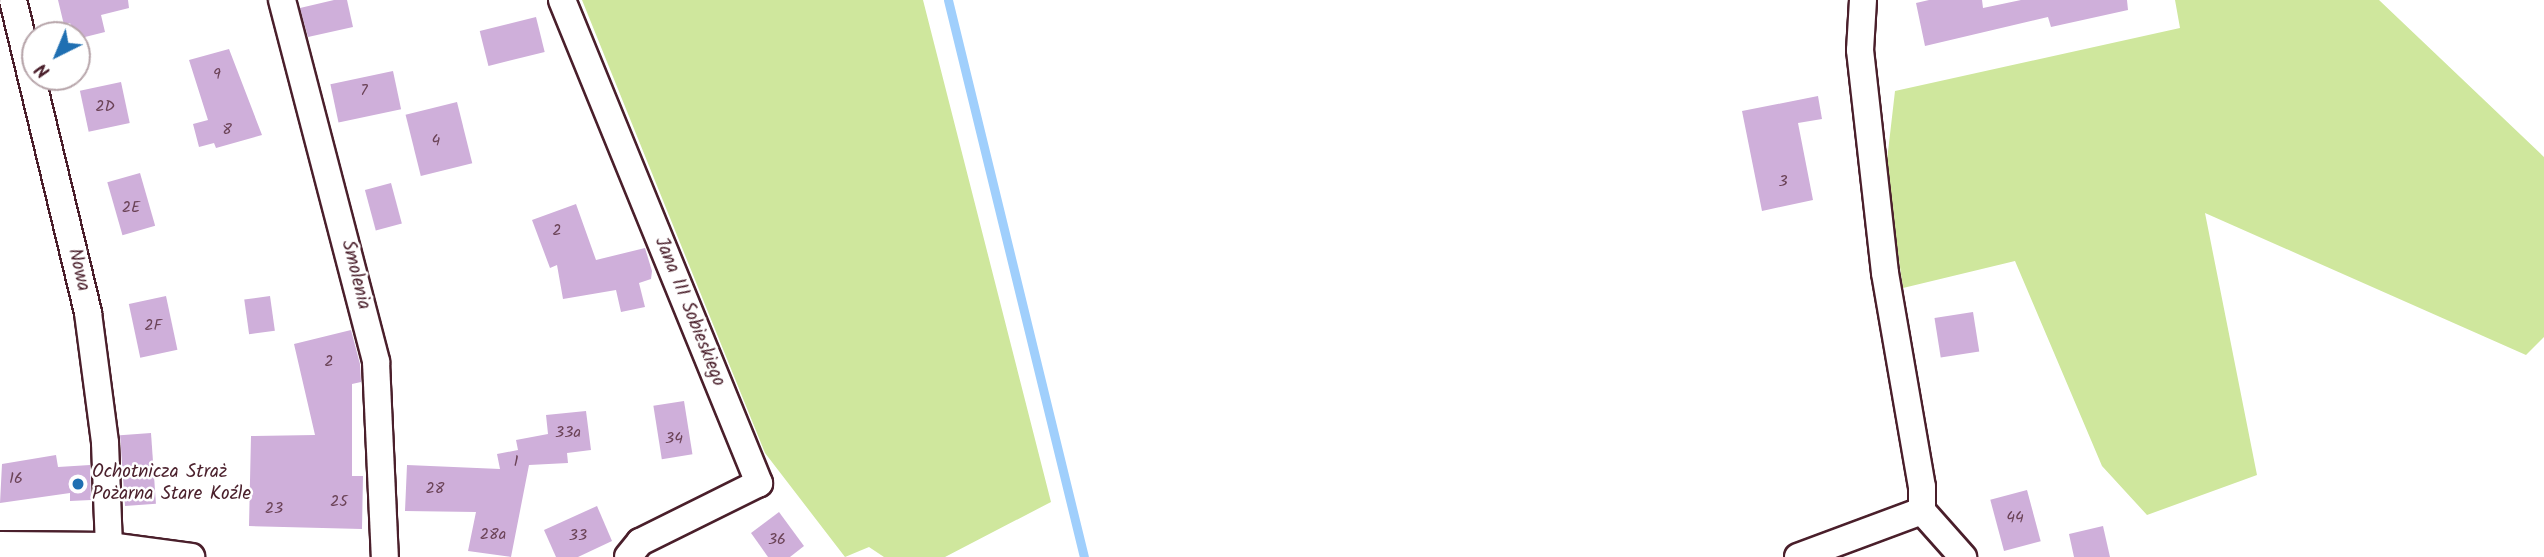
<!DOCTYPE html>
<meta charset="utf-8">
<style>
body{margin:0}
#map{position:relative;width:2544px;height:557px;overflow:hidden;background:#fff;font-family:Kalam,sans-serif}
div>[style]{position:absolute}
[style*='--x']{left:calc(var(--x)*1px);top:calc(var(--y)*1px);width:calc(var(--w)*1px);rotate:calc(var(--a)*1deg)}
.green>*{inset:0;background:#cfe79d}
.stream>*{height:9px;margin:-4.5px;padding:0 4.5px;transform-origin:4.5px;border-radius:4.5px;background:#a0cffc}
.building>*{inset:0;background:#cfafda;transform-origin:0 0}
.roads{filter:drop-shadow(2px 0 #4a1f2b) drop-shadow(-2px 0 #4a1f2b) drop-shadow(0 2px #4a1f2b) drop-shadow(0 -2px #4a1f2b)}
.minor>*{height:26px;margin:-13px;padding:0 13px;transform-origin:13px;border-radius:13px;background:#fff}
.dots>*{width:19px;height:19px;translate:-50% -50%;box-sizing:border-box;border:4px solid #fff;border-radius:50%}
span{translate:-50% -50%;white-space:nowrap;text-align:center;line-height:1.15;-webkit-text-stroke:5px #fff;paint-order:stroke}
.number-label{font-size:16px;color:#6b4357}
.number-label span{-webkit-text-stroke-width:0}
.street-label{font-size:19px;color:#4a1f2b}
.poi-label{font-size:19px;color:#4a1f2b}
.left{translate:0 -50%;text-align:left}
.north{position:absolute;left:21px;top:21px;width:70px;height:70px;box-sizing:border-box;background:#fff;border:2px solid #b7a5aa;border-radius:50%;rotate:223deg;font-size:19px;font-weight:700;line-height:28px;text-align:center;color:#4a1f2b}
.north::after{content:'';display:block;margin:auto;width:24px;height:32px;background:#1f6fb2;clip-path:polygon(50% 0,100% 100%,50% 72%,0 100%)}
</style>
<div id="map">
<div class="green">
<div style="clip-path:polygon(582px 0,923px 0,1051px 502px,945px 557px,884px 557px,869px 547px,845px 557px,765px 453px)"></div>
<div style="clip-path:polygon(2175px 0,2379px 0,2544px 157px,2544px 337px,2526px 355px,2205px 213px,2257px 475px,2147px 515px,2102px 466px,2015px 261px,1903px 288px,1886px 169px,1895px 91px,2180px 28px)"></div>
</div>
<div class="stream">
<div style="--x:948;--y:0;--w:573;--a:76.28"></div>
</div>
<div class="building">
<div style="clip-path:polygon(58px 0,128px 0,129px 8px,101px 15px,105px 32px,77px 39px,70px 23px,64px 25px)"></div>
<div style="clip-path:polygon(334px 0,347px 0,353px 27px,308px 37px,300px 8px)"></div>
<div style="clip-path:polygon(1929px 0,1982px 0,1983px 8px,2021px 0,2127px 0,2128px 10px,2051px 27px,2048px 17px,1925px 46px,1916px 3px)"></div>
<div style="left:536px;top:17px;width:36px;height:58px;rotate:76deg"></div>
<div style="clip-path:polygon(229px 49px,262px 135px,216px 148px,214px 143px,199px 147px,193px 124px,208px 120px,189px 60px)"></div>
<div style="left:393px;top:71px;width:39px;height:64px;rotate:78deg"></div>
<div style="left:121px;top:82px;width:42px;height:42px;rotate:78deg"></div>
<div style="clip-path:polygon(1818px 96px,1822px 119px,1798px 123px,1813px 200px,1762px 211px,1742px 111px)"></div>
<div style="left:457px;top:102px;width:63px;height:53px;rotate:76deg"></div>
<div style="left:140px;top:173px;width:55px;height:34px;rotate:74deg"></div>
<div style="left:391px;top:183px;width:42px;height:27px;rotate:75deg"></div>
<div style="clip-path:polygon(576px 204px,596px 260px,645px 248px,652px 271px,651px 279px,639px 283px,645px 307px,621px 312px,616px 290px,563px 299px,557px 265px,550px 268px,532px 220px)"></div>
<div style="left:166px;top:296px;width:55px;height:38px;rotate:78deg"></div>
<div style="left:270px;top:296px;width:35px;height:26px;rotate:82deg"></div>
<div style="left:1973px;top:312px;width:40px;height:39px;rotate:81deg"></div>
<div style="clip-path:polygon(351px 330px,360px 364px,361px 382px,352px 384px,352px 476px,363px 476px,362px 529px,249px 526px,251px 436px,315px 435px,294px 344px)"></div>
<div style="left:684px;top:401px;width:54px;height:31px;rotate:81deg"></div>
<div style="clip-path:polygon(586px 411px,591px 450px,567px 453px,568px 463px,529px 465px,511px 557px,468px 551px,476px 512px,405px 511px,407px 465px,500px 469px,497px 454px,518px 450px,516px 440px,548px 434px,546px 415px)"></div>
<div style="left:151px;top:433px;width:71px;height:31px;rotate:86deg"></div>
<div style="clip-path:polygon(56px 455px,58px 467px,90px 465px,91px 500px,70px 501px,70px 493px,0 503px,2px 464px)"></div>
<div style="left:2027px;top:490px;width:53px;height:38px;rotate:75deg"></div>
<div style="clip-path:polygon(597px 506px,612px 541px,578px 557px,556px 557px,544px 530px)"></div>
<div style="clip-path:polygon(779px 512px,804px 546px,790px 557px,768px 557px,751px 533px)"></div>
<div style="clip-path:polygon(2103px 526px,2110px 557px,2074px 557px,2069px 534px)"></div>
</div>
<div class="roads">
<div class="minor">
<div style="--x:13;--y:0;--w:322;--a:76.5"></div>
<div style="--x:88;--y:313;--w:131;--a:82.5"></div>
<div style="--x:105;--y:443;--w:103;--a:87.8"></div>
<div style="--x:282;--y:0;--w:374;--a:75.4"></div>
<div style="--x:376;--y:362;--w:195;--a:87.4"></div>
<div style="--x:562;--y:0;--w:522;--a:67.81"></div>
<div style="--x:759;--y:483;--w:133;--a:153.6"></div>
<div style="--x:640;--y:542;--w:19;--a:129"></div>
<div style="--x:1863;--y:0;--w:50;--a:93.4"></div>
<div style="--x:1860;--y:50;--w:224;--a:83.6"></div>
<div style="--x:1885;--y:273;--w:217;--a:80.2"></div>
<div style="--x:1922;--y:487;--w:24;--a:90"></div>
<div style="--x:1922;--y:511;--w:62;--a:48.3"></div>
<div style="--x:0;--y:545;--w:109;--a:0.5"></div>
<div style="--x:109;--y:546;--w:83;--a:7.6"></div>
<div style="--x:1798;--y:557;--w:132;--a:-20.4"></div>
</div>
</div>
<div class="dots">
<div style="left:78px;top:484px;background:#1f6fb2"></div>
</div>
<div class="number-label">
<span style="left:217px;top:75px">9</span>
<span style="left:364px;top:91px">7</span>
<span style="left:105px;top:107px">2D</span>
<span style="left:227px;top:130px">8</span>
<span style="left:436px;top:141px">4</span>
<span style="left:1783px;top:182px">3</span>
<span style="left:131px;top:208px">2E</span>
<span style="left:557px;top:231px">2</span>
<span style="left:153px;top:326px">2F</span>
<span style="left:329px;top:362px">2</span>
<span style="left:568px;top:433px">33a</span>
<span style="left:674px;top:439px">34</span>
<span style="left:516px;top:462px">1</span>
<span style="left:16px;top:479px">16</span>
<span style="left:435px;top:489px">28</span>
<span style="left:339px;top:502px">25</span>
<span style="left:274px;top:509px">23</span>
<span style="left:2015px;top:518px">44</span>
<span style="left:493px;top:535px">28a</span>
<span style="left:578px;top:536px">33</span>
<span style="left:777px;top:540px">36</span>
</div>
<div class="street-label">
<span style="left:78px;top:270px;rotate:77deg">Nowa</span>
<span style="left:355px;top:275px;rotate:76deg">Smolenia</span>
<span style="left:689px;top:312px;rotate:68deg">Jana III Sobieskiego</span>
</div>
<div class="poi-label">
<span class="left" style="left:92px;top:484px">Ochotnicza Straż<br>Pożarna Stare Koźle</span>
</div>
<div class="north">N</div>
</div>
